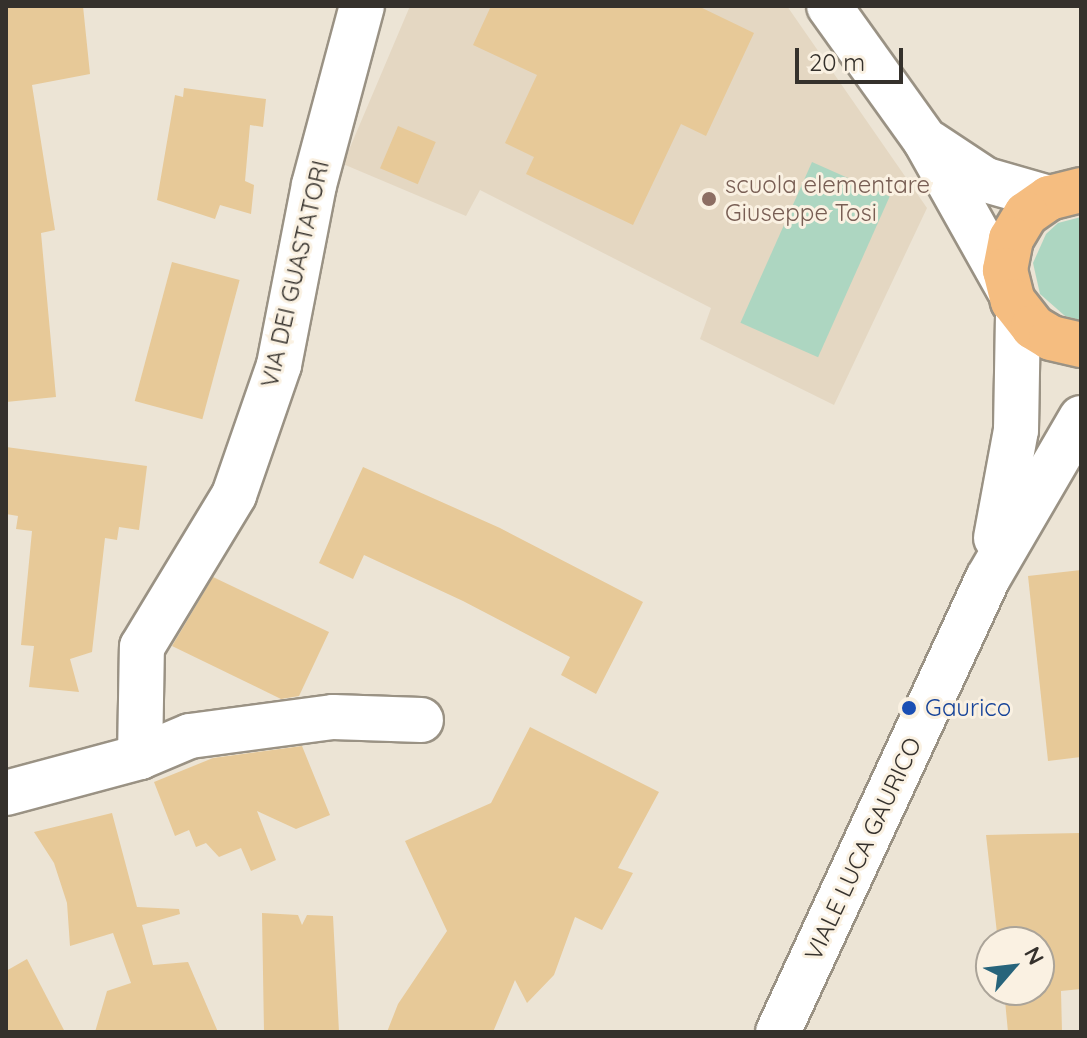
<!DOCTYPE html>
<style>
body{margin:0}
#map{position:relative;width:1087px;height:1038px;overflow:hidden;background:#ece4d5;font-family:Quicksand,sans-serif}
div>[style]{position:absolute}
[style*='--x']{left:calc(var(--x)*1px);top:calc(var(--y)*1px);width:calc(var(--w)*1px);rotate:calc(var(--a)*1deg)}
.built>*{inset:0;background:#e4d7c2}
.green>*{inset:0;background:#add6c1;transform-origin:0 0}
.building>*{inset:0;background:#e7c998;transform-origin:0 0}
.roads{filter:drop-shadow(2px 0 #9a9284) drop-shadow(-2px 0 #9a9284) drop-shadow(0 2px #9a9284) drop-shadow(0 -2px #9a9284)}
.minor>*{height:44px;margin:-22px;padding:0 22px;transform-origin:22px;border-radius:22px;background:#fff}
.major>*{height:44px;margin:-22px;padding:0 22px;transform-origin:22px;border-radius:22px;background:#f5bd80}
.dots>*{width:22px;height:22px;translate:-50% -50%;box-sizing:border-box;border:4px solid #faf1e2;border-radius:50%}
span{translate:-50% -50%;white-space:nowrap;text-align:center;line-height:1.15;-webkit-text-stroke:6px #faf1e2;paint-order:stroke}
.education-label{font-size:24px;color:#785e54}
.left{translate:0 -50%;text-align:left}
.street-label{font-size:24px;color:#35312c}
.transit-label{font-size:24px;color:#164399}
.frame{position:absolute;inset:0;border:8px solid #35312c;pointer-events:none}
.north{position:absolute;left:975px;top:926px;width:80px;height:80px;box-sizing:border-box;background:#faf1e2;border:2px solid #aba499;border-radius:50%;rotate:62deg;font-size:22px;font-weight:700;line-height:32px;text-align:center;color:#35312c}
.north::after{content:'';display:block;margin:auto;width:28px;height:36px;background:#27647b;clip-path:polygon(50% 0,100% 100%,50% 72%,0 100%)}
.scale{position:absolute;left:795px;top:48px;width:108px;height:36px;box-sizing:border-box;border:4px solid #35312c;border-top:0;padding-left:10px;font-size:24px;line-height:28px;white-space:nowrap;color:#35312c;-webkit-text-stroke:6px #faf1e2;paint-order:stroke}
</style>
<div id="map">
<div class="built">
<div style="clip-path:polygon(410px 6px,787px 6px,927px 208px,834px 405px,700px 339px,711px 308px,480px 190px,466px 216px,343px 164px)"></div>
</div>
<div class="green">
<div style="left:812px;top:162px;width:85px;height:176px;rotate:24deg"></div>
<div style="clip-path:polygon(1081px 217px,1081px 320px,1080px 320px,1065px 316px,1040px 294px,1033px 263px,1046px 234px,1058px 223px)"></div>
</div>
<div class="building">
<div style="clip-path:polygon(6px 6px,83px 6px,90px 74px,32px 85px,55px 230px,41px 233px,56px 397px,6px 402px)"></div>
<div style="clip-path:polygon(491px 6px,698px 6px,754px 33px,706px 136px,681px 124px,633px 225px,526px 174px,534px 157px,505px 143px,537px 75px,473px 45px)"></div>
<div style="clip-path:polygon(184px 88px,266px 99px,263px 127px,250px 125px,245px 181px,254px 185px,251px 214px,220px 205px,215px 219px,157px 200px,175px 95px,183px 97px)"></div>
<div style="left:398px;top:126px;width:41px;height:46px;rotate:23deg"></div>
<div style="left:172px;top:262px;width:70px;height:144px;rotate:15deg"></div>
<div style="clip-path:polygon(6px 447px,147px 466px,139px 530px,119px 527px,117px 540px,105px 538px,92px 652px,70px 659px,79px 692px,29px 687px,34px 646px,21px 645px,32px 531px,16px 529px,18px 516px,6px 514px)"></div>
<div style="clip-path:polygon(363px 467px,500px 528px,643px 602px,596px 694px,561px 675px,570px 657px,463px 601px,364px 555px,353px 579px,319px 563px)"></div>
<div style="clip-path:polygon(1081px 570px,1081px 757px,1048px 761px,1028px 576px)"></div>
<div style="clip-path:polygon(213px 577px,329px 632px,299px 696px,281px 699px,172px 646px)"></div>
<div style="clip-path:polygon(530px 727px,659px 792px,618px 868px,633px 873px,602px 930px,575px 917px,554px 975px,527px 1003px,515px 980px,493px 1032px,387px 1032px,398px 1004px,447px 931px,405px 841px,491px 803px)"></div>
<div style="clip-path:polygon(302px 746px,330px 815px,296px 829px,257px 811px,276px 860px,251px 871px,241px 848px,219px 857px,206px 843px,196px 847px,189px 830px,175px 836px,154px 782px,213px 758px)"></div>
<div style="clip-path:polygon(112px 813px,137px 907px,179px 909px,180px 914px,142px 925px,153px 965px,188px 962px,218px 1032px,95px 1032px,107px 991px,131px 983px,113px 933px,70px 946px,67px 903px,54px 863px,34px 832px)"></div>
<div style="clip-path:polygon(1081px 833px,1081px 989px,1061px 991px,1062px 1032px,1008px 1032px,1004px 990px,1039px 990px,1039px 942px,998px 942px,986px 835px)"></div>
<div style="clip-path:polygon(262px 913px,298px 915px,302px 925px,307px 915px,333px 916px,339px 1032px,264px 1032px)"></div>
<div style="clip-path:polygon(27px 959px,65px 1032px,6px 1032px,6px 971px)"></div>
</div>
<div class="roads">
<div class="minor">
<div style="--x:829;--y:6;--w:165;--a:54.4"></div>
<div style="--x:925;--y:140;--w:170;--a:60.7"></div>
<div style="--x:930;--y:143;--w:67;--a:33.5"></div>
<div style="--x:986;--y:180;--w:66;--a:15.9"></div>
<div style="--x:996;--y:538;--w:110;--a:-79.5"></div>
<div style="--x:1016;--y:430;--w:119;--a:-89"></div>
<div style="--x:140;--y:757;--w:110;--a:-89"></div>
<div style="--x:142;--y:647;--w:178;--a:-58.8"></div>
<div style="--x:234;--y:495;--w:138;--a:-70.9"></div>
<div style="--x:279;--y:365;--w:183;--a:-79"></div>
<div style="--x:314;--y:185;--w:185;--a:-75"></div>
<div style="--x:6;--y:793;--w:139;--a:-15"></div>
<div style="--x:140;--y:757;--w:54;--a:-22.8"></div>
<div style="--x:190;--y:736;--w:144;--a:-7.6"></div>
<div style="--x:333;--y:717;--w:88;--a:2"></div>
<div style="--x:778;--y:1032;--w:500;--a:-65.18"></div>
<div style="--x:988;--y:578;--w:185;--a:-59.8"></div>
</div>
<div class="major">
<div style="--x:1081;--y:190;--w:33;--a:166"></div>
<div style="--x:1049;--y:198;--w:28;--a:145"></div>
<div style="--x:1026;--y:214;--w:29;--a:121"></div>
<div style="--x:1011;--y:239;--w:32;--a:101"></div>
<div style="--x:1005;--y:270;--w:32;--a:76"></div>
<div style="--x:1013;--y:301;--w:33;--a:52"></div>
<div style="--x:1033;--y:327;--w:21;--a:31"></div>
<div style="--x:1051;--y:338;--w:31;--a:13"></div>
</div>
</div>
<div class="dots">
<div style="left:709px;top:199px;background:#8d6e63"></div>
<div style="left:909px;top:708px;background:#1a4fb4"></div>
</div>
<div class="education-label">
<span class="left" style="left:725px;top:199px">scuola elementare<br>Giuseppe Tosi</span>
</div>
<div class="street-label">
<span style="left:295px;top:274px;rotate:-77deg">VIA DEI GUASTATORI</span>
<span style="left:863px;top:849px;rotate:-65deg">VIALE LUCA GAURICO</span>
</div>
<div class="transit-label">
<span class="left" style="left:925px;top:708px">Gaurico</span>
</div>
<div class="frame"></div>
<div class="north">N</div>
<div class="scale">20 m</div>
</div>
